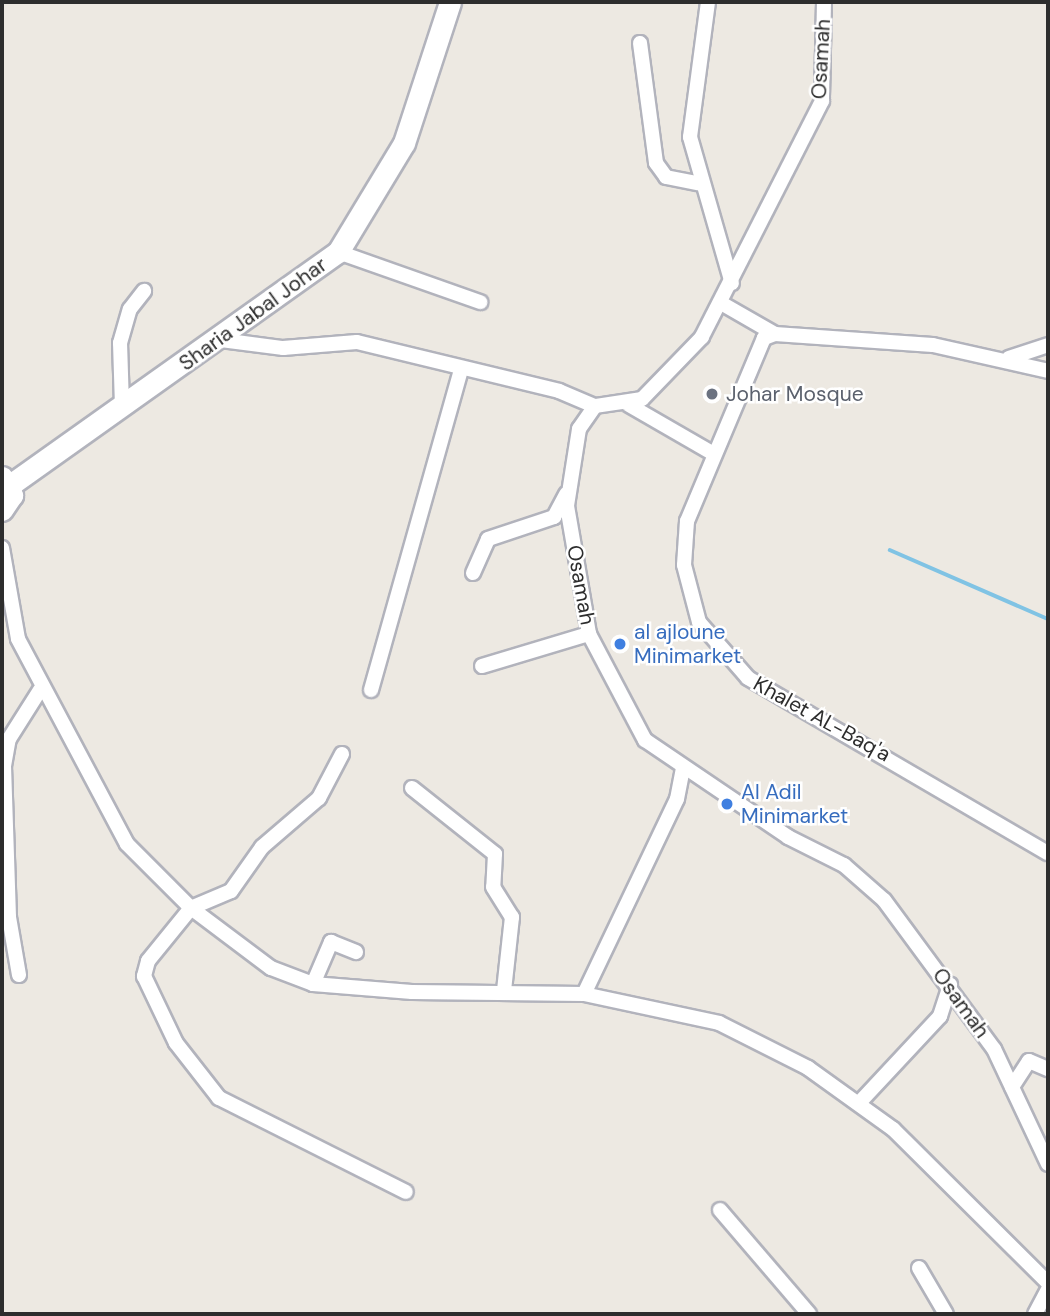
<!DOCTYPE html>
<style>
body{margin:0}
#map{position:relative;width:1050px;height:1316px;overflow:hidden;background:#ede9e2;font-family:"DM Sans",sans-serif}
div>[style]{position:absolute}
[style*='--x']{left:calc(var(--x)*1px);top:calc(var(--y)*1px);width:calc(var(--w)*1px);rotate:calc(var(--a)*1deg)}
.stream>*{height:3.5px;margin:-1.75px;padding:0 1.75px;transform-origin:1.75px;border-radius:1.75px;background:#80c3e4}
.roads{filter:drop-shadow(2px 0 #b2b3bc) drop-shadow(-2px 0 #b2b3bc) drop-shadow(0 2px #b2b3bc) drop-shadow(0 -2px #b2b3bc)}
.street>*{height:14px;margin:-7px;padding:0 7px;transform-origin:7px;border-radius:7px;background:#fff}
.secondary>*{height:21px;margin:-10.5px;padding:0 10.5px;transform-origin:10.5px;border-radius:10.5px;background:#fff}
.dots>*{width:19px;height:19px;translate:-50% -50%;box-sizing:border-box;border:4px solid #fff;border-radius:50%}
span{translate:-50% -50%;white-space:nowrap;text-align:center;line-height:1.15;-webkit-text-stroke:5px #fff;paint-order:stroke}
.street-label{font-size:21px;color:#2d2d2d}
.worship-label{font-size:21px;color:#5b616d}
.left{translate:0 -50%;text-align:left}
.shop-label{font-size:21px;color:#366cbe}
.frame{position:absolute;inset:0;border:4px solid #2d2d2d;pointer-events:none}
</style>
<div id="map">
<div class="stream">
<div style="--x:890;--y:550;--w:172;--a:23.6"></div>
</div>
<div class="roads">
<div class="street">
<div style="--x:708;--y:2;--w:136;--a:97.6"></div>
<div style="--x:690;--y:137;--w:152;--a:74"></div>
<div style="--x:824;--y:2;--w:99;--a:91.2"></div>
<div style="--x:822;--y:101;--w:265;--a:117"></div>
<div style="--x:702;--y:337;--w:86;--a:134.1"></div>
<div style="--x:642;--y:399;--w:48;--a:171.5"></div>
<div style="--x:595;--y:406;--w:28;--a:125"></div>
<div style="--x:579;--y:429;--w:78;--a:98.9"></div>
<div style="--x:567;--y:506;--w:130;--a:80.2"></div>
<div style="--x:589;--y:634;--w:120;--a:62.2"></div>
<div style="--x:645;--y:740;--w:173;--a:34.1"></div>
<div style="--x:788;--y:837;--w:63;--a:26.6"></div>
<div style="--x:844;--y:865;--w:53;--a:41.2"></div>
<div style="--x:884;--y:900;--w:185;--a:53.6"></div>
<div style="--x:994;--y:1049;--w:127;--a:64.8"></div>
<div style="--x:640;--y:43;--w:121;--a:82.4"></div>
<div style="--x:656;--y:163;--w:17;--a:54"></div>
<div style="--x:666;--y:177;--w:33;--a:11"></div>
<div style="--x:338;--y:252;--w:151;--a:19.4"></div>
<div style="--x:721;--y:303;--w:62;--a:29.9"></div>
<div style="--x:775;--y:334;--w:158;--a:4"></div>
<div style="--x:933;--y:345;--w:118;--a:12.7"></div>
<div style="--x:775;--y:334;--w:12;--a:160"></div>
<div style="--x:764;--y:338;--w:199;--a:112.8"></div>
<div style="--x:687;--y:521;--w:44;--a:93.9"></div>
<div style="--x:684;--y:565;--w:59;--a:75.3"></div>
<div style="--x:699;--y:622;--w:74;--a:48.8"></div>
<div style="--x:748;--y:678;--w:347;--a:30.3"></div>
<div style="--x:221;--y:340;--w:63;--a:7.4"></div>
<div style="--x:283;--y:348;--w:74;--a:-4.6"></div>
<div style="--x:357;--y:342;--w:208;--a:13.6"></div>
<div style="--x:559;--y:391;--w:39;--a:23"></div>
<div style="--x:1009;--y:358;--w:41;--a:-18.4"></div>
<div style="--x:629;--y:405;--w:98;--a:30"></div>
<div style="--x:122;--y:406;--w:63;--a:-91.8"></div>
<div style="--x:120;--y:343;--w:35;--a:-74"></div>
<div style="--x:130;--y:309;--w:23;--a:-52"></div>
<div style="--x:2;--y:548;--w:92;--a:80"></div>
<div style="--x:18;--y:639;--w:232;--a:62"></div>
<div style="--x:127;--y:844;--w:91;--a:45"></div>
<div style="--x:191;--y:908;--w:100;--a:36.9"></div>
<div style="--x:271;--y:968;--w:45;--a:20.9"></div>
<div style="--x:313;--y:984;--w:99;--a:4.6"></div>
<div style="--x:412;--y:992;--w:172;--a:0.7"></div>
<div style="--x:584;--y:994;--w:138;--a:12.1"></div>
<div style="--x:719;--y:1023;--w:100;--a:26.8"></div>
<div style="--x:808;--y:1068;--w:105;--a:35.7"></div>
<div style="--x:893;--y:1129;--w:218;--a:44.8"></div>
<div style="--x:473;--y:573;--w:37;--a:-66"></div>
<div style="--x:488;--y:539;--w:70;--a:-18.4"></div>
<div style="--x:554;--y:517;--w:26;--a:-62"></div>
<div style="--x:482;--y:666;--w:112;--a:-16.7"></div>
<div style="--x:371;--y:690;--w:333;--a:-74.3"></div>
<div style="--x:342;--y:754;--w:50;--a:117.6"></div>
<div style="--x:319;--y:798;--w:75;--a:139.3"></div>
<div style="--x:262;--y:847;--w:54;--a:125.2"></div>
<div style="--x:231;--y:891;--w:43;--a:157"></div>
<div style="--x:191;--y:908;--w:68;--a:129.1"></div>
<div style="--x:148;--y:961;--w:16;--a:105"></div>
<div style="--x:144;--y:976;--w:74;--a:64.5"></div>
<div style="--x:176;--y:1043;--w:70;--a:52"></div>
<div style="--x:219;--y:1098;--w:209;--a:26.7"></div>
<div style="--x:412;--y:788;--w:106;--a:38.5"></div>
<div style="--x:495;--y:854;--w:33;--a:93"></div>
<div style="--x:493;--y:887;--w:36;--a:58"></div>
<div style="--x:512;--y:917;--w:74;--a:96.2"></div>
<div style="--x:19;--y:975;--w:59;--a:-99.8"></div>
<div style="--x:9;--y:917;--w:151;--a:-91.9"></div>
<div style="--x:4;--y:766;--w:27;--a:-80"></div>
<div style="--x:9;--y:739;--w:58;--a:-57.7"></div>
<div style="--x:313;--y:984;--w:46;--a:-66.8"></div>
<div style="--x:331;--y:942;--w:27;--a:22"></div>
<div style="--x:584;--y:994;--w:216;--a:-64.5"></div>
<div style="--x:677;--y:799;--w:32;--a:-79"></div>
<div style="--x:1012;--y:1087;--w:31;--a:-57"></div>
<div style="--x:1029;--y:1061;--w:21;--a:23"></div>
<div style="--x:859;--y:1103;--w:119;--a:-47"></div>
<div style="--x:940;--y:1016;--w:33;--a:-72"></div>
<div style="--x:720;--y:1210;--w:137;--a:49.4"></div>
<div style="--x:919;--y:1268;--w:53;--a:59.6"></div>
<div style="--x:1035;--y:1314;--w:27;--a:-62"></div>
</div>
<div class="secondary">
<div style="--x:2;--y:477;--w:21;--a:61"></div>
<div style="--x:12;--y:495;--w:18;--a:124"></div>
<div style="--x:10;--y:485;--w:402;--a:-35.4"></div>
<div style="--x:338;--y:252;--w:127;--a:-58.8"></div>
<div style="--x:404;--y:143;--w:148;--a:-71.9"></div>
</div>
</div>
<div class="dots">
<div style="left:712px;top:394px;background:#6b7280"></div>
<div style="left:620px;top:644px;background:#3f7fe0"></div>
<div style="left:727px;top:804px;background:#3f7fe0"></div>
</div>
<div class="street-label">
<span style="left:821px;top:59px;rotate:-87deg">Osamah</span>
<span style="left:253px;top:314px;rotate:-36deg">Sharia Jabal Johar</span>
<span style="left:581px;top:585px;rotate:80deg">Osamah</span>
<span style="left:822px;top:719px;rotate:29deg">Khalet AL-Baq'a</span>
<span style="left:961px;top:1003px;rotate:54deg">Osamah</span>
</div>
<div class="worship-label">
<span class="left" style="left:726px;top:394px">Johar Mosque</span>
</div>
<div class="shop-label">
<span class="left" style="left:634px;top:644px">al ajloune<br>Minimarket</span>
<span class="left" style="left:741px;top:804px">Al Adil<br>Minimarket</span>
</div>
<div class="frame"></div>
</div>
